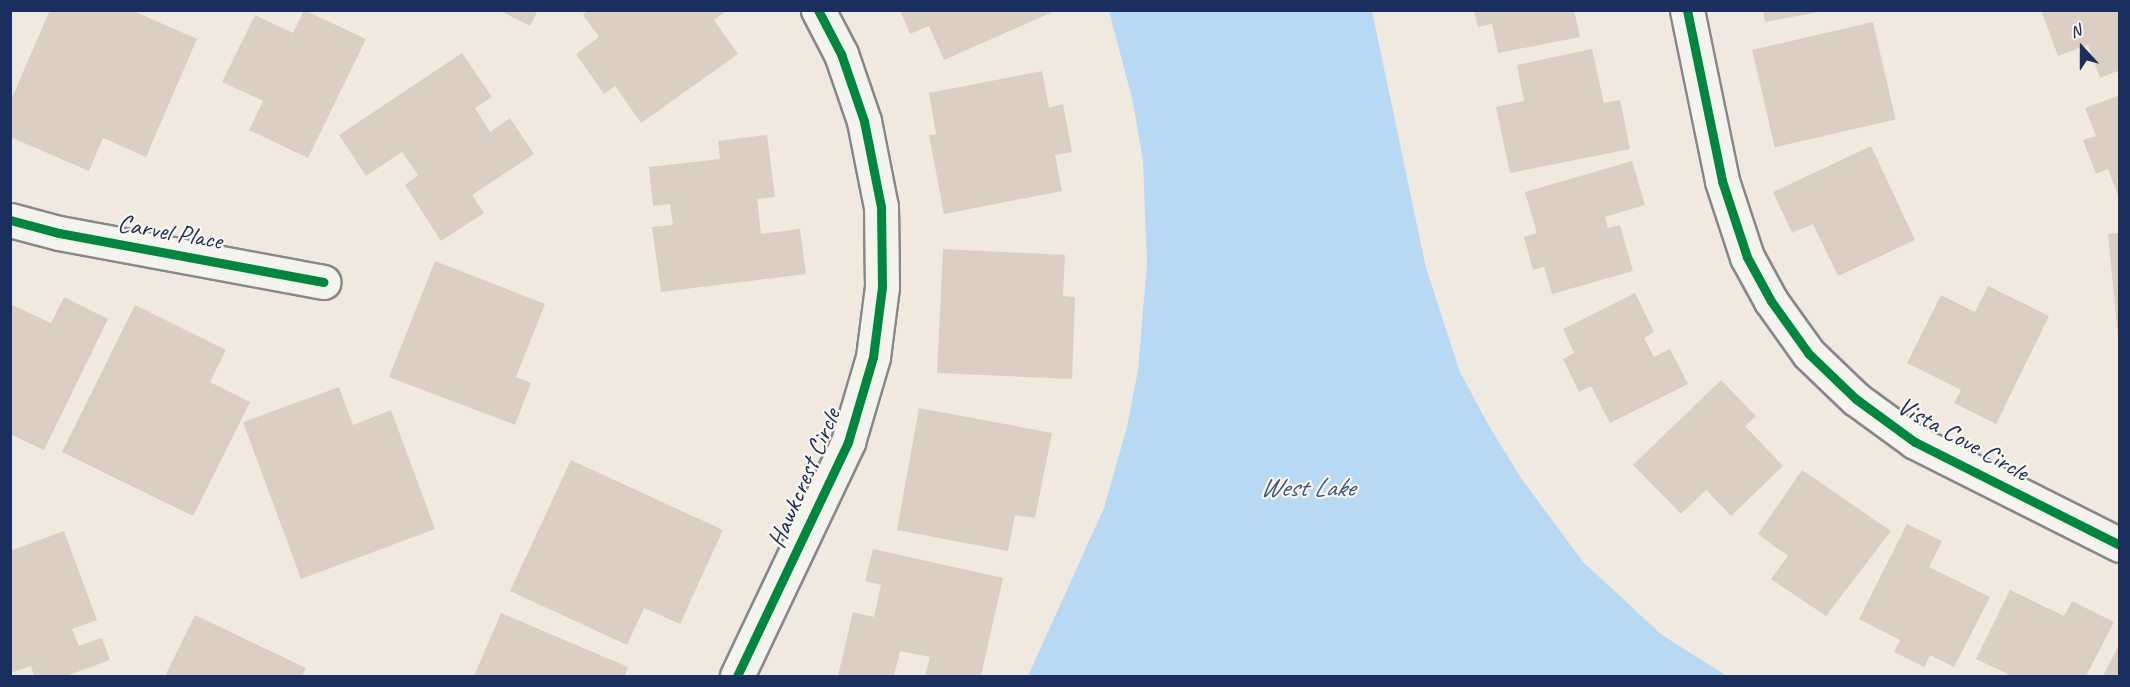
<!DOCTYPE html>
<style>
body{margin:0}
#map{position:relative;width:2130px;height:687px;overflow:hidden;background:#f0e9e0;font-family:Caveat,sans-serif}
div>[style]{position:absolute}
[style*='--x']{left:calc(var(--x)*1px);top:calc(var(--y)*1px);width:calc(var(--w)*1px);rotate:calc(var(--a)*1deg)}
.water>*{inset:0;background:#b7d9f4}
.building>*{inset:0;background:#dbcfc4;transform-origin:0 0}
.roads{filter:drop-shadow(2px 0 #87888c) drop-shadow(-2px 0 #87888c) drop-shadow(0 2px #87888c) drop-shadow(0 -2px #87888c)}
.street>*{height:33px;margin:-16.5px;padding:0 16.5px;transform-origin:16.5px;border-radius:16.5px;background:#f5f3ee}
.cycleway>*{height:9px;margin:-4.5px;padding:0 4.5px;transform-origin:4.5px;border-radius:4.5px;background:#00873e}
span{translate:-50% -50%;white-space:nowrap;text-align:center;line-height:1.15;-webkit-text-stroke:4.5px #fbf7ec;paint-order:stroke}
.street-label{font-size:26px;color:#1b2f5e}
.water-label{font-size:27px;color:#3c5886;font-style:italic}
.frame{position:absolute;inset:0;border:12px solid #1b2f5e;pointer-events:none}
.north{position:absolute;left:2052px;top:18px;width:60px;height:60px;-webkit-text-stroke:4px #fbf7ec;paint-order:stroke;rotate:339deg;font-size:16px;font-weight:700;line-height:24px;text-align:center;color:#1b2f5e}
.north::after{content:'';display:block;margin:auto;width:21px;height:27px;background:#1b2f5e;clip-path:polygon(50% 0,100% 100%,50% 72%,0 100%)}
</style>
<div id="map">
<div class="water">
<div style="clip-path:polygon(1109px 11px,1372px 11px,1426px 268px,1460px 372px,1489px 426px,1521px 478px,1583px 562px,1662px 635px,1727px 676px,1028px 676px,1104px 508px,1127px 427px,1138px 370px,1147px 262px,1143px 161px,1133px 102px)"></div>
</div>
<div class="building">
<div style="clip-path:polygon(50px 10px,131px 10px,197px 39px,146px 157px,103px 138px,89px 171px,10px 137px,10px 102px)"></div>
<div style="clip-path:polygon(304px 10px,366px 39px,308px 158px,249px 130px,263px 101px,222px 82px,255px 15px,293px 33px)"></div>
<div style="clip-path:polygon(499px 10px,538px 10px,530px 26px)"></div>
<div style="clip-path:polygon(588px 10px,728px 10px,714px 20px,738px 54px,641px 123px,615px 86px,604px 94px,576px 54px,599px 37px,583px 15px)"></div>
<div style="clip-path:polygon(900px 10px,1057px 10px,944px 60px,929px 26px,910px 34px)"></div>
<div style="clip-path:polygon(1474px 10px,1574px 10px,1580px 37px,1498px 53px,1492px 24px,1478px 27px)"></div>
<div style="clip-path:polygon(1763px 10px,1819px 10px,1819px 12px,1765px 22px)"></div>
<div style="clip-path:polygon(2041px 10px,2120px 10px,2120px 70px,2100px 78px,2088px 45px,2058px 56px)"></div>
<div style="left:1873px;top:22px;width:100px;height:124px;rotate:77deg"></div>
<div style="clip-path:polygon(1592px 49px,1604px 103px,1620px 100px,1630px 149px,1510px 173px,1496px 107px,1524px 101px,1517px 65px)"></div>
<div style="clip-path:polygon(462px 53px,492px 97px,475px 108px,490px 132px,510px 118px,534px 154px,472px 195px,484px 213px,441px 241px,405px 185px,418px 175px,402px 152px,366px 176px,339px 135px)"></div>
<div style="clip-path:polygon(1042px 71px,1049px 108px,1063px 104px,1072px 152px,1055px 155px,1062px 191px,944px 214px,929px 135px,936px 134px,929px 93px)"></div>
<div style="clip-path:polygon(2120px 95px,2120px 198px,2119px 198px,2108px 169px,2096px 174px,2083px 140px,2096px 136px,2085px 108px)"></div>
<div style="clip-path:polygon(767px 135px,775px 197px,757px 199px,761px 234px,800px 229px,806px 274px,661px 292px,652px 227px,673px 225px,670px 204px,653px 206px,649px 167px,720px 159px,718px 141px)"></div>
<div style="clip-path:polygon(1871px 146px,1915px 240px,1838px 276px,1813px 224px,1792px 233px,1773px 192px)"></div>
<div style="clip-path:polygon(1632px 161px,1645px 205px,1605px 217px,1608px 228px,1620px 225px,1633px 271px,1552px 294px,1544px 267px,1533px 270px,1524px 237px,1537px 233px,1525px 192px)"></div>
<div style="clip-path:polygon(2120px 233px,2120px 337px,2118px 337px,2108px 234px)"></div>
<div style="clip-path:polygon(943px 249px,1065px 255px,1063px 296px,1075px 297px,1072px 379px,937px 373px)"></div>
<div style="clip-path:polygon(435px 261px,545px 304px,516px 377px,531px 383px,515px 425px,389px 377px)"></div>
<div style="clip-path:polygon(1988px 286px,2049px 316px,1996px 424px,1954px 403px,1961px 390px,1907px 363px,1941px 295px,1975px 312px)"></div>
<div style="clip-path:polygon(1635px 293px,1654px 332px,1644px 338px,1654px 357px,1670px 349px,1688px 384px,1610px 423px,1591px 386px,1579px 392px,1563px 359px,1574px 353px,1563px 329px)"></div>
<div style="clip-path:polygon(64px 297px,108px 319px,44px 450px,10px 434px,10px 304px,51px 323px)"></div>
<div style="clip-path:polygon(135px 305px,226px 350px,210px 382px,250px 402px,193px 516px,62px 452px)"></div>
<div style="clip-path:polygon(1721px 380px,1756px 416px,1745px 426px,1783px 466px,1731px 516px,1706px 490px,1681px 514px,1633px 465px)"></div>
<div style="clip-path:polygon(339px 387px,353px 425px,391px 410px,435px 529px,301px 579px,243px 422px)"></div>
<div style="clip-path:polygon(919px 408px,1052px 433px,1035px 518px,1015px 515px,1008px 551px,897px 530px)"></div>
<div style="clip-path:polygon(571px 460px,723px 530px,680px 624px,644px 608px,627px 645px,510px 591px)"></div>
<div style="clip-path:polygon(1802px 470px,1891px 531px,1826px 616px,1771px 579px,1788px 556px,1758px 534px)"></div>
<div style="clip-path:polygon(1907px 524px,1942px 541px,1929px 567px,1990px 597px,1954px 667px,1930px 655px,1924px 667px,1894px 652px,1900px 640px,1859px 619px)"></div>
<div style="clip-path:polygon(64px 531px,97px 620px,72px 629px,79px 646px,102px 638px,110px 660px,66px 676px,34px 676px,31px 666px,10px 673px,10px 551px)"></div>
<div style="clip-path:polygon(873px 549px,1003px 578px,981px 676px,925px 676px,930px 657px,900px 651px,894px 676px,838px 676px,853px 612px,874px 617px,881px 585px,865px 581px)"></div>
<div style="clip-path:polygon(2010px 590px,2064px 616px,2072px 601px,2114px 622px,2086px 676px,2007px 676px,2008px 674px,1976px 659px)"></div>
<div style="clip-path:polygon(501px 613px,628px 667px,625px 676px,474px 676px)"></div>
<div style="clip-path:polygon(195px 615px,306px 668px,302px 676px,165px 676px)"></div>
<div style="clip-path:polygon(2120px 643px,2120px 676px,2103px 676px)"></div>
</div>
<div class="roads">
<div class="street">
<div style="--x:1687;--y:10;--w:175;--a:78.4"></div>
<div style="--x:1722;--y:181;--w:80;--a:71.8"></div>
<div style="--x:1747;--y:257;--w:50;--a:61.4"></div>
<div style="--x:1771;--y:301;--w:65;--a:54.4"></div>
<div style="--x:1809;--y:354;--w:65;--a:43.8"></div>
<div style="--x:1856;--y:399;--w:73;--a:36.1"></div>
<div style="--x:1915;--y:442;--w:229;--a:26.7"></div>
<div style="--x:10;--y:220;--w:51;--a:14.9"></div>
<div style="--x:59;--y:233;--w:269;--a:10.5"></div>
<div style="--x:737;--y:676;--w:259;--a:-64.6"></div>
<div style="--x:848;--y:442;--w:89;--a:-73.6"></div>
<div style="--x:873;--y:357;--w:71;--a:-82.7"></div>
<div style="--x:882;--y:287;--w:80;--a:-90.7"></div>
<div style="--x:881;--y:207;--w:88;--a:-101.2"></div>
<div style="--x:864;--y:121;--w:71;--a:-108.9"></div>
<div style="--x:841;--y:54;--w:50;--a:-117.6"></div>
</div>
</div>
<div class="cycleway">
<div style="--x:1687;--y:10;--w:175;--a:78.4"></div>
<div style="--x:1722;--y:181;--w:80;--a:71.8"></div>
<div style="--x:1747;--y:257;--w:50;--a:61.4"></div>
<div style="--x:1771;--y:301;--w:65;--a:54.4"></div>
<div style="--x:1809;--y:354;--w:65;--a:43.8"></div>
<div style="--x:1856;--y:399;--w:73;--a:36.1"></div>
<div style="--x:1915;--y:442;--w:229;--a:26.7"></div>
<div style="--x:10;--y:220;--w:51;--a:14.9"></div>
<div style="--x:59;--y:233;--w:269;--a:10.5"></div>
<div style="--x:737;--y:676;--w:259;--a:-64.6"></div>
<div style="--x:848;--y:442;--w:89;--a:-73.6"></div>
<div style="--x:873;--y:357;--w:71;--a:-82.7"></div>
<div style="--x:882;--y:287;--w:80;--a:-90.7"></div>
<div style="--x:881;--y:207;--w:88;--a:-101.2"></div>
<div style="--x:864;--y:121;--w:71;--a:-108.9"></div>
<div style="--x:841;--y:54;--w:50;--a:-117.6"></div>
</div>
<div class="street-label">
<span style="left:170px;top:232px;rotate:10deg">Carvel Place</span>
<span style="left:1963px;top:439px;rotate:29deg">Vista Cove Circle</span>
<span style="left:804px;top:478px;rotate:-67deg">Hawkcrest Circle</span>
</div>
<div class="water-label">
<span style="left:1307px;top:488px">West Lake</span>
</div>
<div class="frame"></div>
<div class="north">N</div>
</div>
